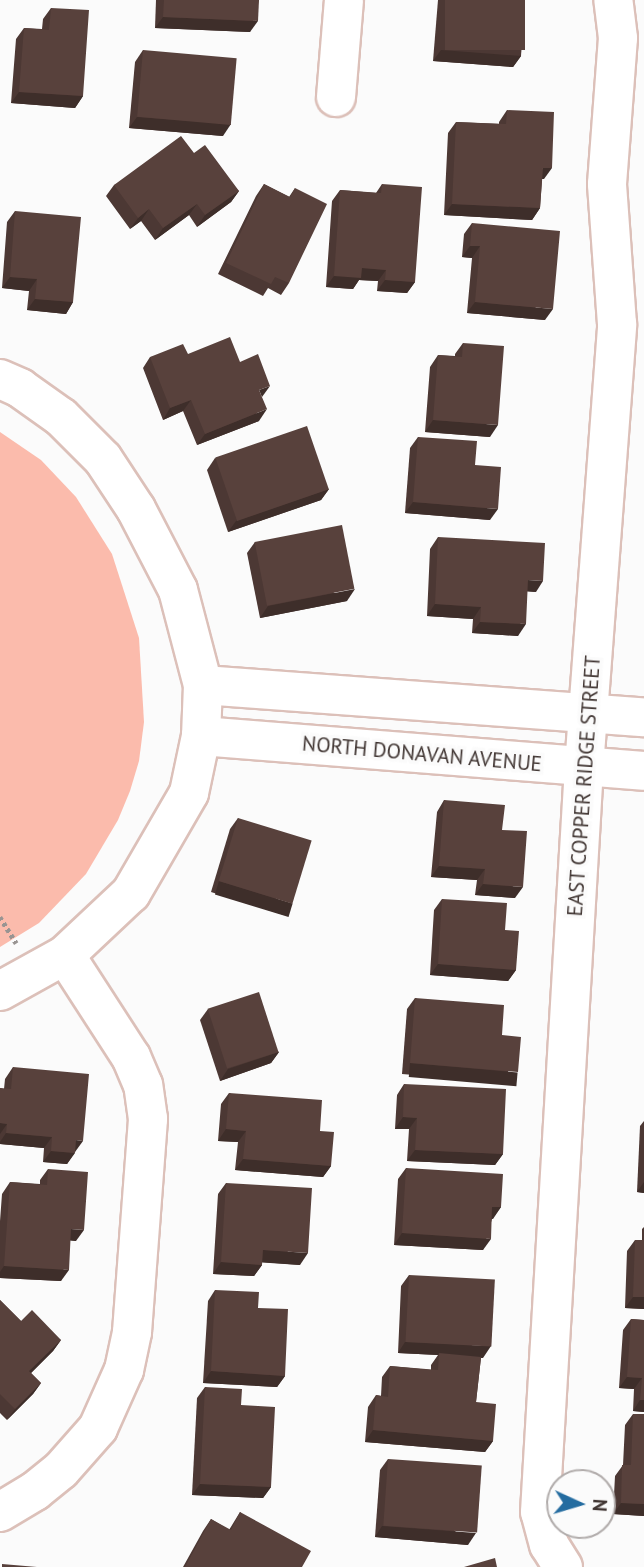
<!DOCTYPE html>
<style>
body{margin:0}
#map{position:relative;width:644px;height:1567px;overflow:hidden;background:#fbfbfb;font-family:"PT Sans",sans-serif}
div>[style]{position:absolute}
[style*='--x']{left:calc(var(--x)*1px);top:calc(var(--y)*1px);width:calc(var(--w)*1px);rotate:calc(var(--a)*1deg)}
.green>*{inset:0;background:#fbbbac}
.path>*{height:4.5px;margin-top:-2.25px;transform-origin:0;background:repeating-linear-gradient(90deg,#999492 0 3.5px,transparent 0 7px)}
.roads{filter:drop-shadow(2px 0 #dcc0b9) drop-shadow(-2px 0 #dcc0b9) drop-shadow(0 2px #dcc0b9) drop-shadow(0 -2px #dcc0b9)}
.minor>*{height:38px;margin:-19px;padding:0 19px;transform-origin:19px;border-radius:19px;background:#fff}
.wall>*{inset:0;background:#4c3834}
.shaded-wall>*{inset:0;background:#3e2e2a;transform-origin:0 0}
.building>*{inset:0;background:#58413c;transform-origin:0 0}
span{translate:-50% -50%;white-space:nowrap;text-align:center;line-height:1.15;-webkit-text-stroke:7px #fbfbfb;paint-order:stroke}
.street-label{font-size:21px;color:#413633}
.north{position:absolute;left:546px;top:1469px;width:70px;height:70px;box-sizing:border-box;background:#fbfbfb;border:2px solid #b1acab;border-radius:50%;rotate:94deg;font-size:19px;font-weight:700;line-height:28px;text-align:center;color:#413633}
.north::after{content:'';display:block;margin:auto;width:24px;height:32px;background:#246ca0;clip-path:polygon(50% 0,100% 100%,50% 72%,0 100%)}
</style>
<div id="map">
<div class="green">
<div style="clip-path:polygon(0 432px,41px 460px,76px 497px,112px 554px,139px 638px,144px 722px,139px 761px,130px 791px,118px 820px,86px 874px,39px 923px,0 947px)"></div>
</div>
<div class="path">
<div style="--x:0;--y:917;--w:31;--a:58"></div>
</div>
<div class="roads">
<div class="minor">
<div style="--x:336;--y:97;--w:97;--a:-85.3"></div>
<div style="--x:0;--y:379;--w:22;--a:24"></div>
<div style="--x:20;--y:388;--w:50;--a:35.3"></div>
<div style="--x:61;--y:417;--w:59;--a:45"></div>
<div style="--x:103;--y:459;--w:60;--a:56.6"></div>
<div style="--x:136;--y:509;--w:91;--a:62.6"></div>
<div style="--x:178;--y:590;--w:98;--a:75.3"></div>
<div style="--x:203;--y:685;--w:51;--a:92.2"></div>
<div style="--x:201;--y:736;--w:58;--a:101.9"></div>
<div style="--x:189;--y:793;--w:116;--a:120.1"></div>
<div style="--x:131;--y:893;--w:91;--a:136.8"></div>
<div style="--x:65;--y:955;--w:74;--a:151"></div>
<div style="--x:203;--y:685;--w:442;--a:4.2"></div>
<div style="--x:201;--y:736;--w:444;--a:4.5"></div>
<div style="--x:0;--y:1512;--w:41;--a:-31"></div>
<div style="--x:35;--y:1491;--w:33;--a:-39"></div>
<div style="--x:61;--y:1470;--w:56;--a:-48.6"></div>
<div style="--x:98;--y:1428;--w:64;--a:-65.9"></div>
<div style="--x:124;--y:1370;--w:39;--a:-78"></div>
<div style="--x:132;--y:1332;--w:214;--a:-85.7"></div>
<div style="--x:148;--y:1119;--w:34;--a:-98"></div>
<div style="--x:143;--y:1085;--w:30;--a:-113"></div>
<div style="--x:131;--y:1057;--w:121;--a:-122.9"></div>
<div style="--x:563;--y:1567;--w:26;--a:-122"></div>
<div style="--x:549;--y:1545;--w:34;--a:-105"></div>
<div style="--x:540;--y:1512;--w:746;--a:-86.62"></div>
<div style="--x:584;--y:767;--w:444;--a:-85.7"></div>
<div style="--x:617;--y:324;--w:140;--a:-94.1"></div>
<div style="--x:607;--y:184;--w:146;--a:-85.7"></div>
<div style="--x:618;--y:38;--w:38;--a:-97"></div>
</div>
</div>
<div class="wall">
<div style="clip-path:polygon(156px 0,259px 0,250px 32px,155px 28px)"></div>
<div style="clip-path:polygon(438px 0,525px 0,521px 56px,513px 67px,433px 61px)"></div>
<div style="clip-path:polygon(51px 8px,83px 96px,75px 108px,11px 103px,16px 39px,24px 28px,42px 29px,43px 19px)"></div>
<div style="clip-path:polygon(143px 50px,223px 136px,129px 128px,135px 62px)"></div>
<div style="clip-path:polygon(507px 110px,544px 179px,542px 179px,540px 208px,532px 220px,444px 215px,448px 133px,456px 122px,499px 124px,499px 122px)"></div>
<div style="clip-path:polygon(194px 153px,239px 191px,231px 202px,197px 227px,189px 215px,155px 240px,141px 221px,130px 229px,106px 196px,114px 185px)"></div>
<div style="clip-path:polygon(264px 184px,289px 197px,295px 188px,289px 283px,281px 295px,268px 288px,263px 296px,218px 274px,256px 196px)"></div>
<div style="clip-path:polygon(382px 184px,415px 282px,407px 293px,377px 291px,378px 281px,359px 280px,353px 289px,326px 287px,332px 201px,340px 190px,376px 193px)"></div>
<div style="clip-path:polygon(15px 211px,73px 302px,66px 314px,27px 310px,29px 291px,2px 288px,7px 222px)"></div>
<div style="clip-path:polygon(472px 223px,545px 320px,467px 313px,472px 258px,462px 257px,464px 234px)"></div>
<div style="clip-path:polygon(463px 343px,490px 437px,425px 432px,430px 367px,438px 355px,455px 356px,455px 354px)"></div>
<div style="clip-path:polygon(188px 354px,240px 362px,259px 421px,197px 445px,183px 411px,163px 420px,143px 368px,150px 357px)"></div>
<div style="clip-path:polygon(418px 437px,475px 465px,490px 520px,405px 513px,410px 448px)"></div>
<div style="clip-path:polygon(215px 458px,329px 489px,321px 500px,228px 532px,207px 470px)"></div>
<div style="clip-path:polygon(438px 537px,536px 592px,527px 591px,518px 636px,472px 633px,473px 619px,427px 616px,430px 549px)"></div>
<div style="clip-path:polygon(255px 542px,347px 601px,260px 618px,247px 553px)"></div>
<div style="clip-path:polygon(444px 800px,502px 830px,515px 898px,475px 895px,477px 880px,431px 877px,437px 812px)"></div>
<div style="clip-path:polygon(238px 818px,284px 915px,211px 892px,230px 829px)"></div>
<div style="clip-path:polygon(442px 899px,505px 930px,516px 970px,508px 981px,430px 975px,434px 910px)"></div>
<div style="clip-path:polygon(415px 998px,502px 1035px,510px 1083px,402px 1074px,407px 1009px)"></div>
<div style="clip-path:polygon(208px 1009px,279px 1052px,271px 1063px,220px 1081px,200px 1020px)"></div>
<div style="clip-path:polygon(13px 1067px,75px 1152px,67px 1164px,43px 1162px,44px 1148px,0 1144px,0 1088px,4px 1089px,5px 1079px)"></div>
<div style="clip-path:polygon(404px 1084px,503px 1154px,495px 1165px,407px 1161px,409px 1129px,395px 1129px,397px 1095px)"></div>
<div style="clip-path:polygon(229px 1093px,320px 1131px,331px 1166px,323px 1177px,235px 1170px,238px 1142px,218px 1141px,221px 1104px)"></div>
<div style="clip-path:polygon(644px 1121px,644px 1193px,637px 1192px,640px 1126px)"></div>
<div style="clip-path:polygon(406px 1168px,501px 1207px,492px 1219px,483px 1250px,394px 1245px,398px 1179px)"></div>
<div style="clip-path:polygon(48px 1169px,76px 1241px,70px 1240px,61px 1281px,0 1278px,0 1221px,2px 1194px,10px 1182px,40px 1184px,40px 1180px)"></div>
<div style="clip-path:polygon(226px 1183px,300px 1265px,262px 1262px,262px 1265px,254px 1276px,213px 1274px,218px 1194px)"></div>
<div style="clip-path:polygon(644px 1227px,644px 1309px,625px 1308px,627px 1251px,635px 1240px,642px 1240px,642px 1229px)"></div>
<div style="clip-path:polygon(409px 1275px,483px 1358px,481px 1358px,476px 1402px,493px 1441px,485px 1452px,365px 1442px,368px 1407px,376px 1395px,381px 1396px,382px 1377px,390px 1366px,431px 1370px,431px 1365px,438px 1355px,398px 1353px,401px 1286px)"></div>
<div style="clip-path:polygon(215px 1290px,258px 1308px,285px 1376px,277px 1387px,203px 1383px,208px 1301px)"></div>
<div style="clip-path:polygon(0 1300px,21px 1321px,61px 1340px,53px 1351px,31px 1373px,41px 1383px,33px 1394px,7px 1420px,0 1413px)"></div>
<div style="clip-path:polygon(631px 1319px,644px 1320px,644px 1412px,633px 1411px,634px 1389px,619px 1388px,623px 1330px)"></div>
<div style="clip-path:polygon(205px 1387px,241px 1405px,271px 1487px,263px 1498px,192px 1495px,197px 1398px)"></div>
<div style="clip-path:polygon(633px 1414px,644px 1414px,644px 1516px,613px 1514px,615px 1476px,623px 1465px,625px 1425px)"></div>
<div style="clip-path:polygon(388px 1459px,468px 1545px,375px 1537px,380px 1470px)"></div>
<div style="clip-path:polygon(240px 1512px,302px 1567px,183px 1567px,203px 1531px,211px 1519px,229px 1530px)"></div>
</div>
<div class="shaded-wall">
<div style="clip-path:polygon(163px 17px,258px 21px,250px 32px,155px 28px)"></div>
<div style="clip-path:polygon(441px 50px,521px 56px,513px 67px,433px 61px)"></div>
<div style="clip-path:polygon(19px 92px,83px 96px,75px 108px,11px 103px)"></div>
<div style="clip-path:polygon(137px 117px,231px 124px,223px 136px,129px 128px)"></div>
<div style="clip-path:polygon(543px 168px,552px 168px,544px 179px,535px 179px)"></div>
<div style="clip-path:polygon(239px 191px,231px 202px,197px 227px,205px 215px)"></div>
<div style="clip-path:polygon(197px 204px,189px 215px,155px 240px,163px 228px)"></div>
<div style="clip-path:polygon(452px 204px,540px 208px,532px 220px,444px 215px)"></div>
<div style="clip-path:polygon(149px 209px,141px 221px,130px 229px,138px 218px)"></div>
<div style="clip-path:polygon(470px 246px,480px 246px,472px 258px,462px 257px)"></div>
<div style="clip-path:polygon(362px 268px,386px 270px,378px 281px,359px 280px,353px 289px,326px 287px,334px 276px)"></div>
<div style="clip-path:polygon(10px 277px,37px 279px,29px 291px,2px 288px)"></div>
<div style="clip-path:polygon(385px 280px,415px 282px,407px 293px,377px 291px)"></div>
<div style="clip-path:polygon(35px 299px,73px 302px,66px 314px,27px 310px)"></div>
<div style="clip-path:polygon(475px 302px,553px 309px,545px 320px,467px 313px)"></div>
<div style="clip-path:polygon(270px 386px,262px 397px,259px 390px)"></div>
<div style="clip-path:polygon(191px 400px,183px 411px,163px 420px,170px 408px)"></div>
<div style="clip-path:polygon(267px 409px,259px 421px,197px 445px,205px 434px)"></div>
<div style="clip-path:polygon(433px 420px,498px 425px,490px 437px,425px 432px)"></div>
<div style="clip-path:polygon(329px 489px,321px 500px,228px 532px,236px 521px)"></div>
<div style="clip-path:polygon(413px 502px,498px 509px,490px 520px,405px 513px)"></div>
<div style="clip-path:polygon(528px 580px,543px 581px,536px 592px,520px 591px)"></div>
<div style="clip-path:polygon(355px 589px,347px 601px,260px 618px,268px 606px)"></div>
<div style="clip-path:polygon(435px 604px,481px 607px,473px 619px,427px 616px)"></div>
<div style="clip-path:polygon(480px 622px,526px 624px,518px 636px,472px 633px)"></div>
<div style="clip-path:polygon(439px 866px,485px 869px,477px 880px,431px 877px)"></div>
<div style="left:219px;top:881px;width:77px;height:14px;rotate:17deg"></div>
<div style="clip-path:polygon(483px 884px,523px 887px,515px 898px,475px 895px)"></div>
<div style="clip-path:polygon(438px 964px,516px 970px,508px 981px,430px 975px)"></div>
<div style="clip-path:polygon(279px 1052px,271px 1063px,220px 1081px,228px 1069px)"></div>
<div style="left:410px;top:1063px;width:108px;height:14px;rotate:5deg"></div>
<div style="clip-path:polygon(403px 1117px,417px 1118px,409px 1129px,395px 1129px)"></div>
<div style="clip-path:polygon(0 1123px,7px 1124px,0 1134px)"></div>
<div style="clip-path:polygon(226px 1129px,246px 1131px,238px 1142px,218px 1141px)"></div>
<div style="clip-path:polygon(6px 1133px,52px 1137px,44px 1148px,0 1144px,0 1142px)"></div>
<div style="clip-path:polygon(76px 1140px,83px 1141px,75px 1152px,68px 1151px)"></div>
<div style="clip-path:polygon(415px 1150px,503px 1154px,495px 1165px,407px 1161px)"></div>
<div style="clip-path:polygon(51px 1151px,75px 1153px,67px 1164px,43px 1162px)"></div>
<div style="clip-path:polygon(243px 1159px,331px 1166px,323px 1177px,235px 1170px)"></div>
<div style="clip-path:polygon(644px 1182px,644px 1193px,637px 1192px)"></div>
<div style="clip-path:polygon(492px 1207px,501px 1207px,493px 1219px,484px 1218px)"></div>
<div style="clip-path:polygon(71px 1229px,84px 1230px,76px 1241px,63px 1240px)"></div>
<div style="clip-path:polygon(402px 1233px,491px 1239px,483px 1250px,394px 1245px)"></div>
<div style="clip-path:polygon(263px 1250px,308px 1253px,300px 1265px,255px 1262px)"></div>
<div style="clip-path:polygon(221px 1262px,262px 1265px,254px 1276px,213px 1274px)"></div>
<div style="clip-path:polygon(4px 1266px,69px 1270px,61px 1281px,0 1278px,0 1272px)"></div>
<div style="clip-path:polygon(633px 1297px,644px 1297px,644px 1309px,625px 1308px)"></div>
<div style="clip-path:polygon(61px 1340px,53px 1351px,21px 1383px,29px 1371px)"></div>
<div style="clip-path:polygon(405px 1342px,491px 1346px,483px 1358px,439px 1355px,439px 1353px,438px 1355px,398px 1353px)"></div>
<div style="clip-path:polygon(211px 1371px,285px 1376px,277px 1387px,203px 1383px)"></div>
<div style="clip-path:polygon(627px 1377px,642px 1378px,634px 1389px,619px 1388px)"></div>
<div style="clip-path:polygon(41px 1383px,33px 1394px,7px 1420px,15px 1409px)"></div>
<div style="clip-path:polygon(640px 1400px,644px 1400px,644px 1412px,633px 1411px)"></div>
<div style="clip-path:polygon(373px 1430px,493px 1441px,485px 1452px,365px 1442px)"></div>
<div style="clip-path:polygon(200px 1484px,271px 1487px,263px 1498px,192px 1495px)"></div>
<div style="clip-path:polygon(621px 1503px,644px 1504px,644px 1516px,613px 1514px)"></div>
<div style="clip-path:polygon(382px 1526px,476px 1533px,468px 1545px,375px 1537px)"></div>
</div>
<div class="building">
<div style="clip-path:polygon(164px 0,259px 0,258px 21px,163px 17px)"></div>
<div style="left:445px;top:0;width:80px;height:50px"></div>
<div style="clip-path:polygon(51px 8px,89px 10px,83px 96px,19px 92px,24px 28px,49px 30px)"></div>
<div style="left:143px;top:50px;width:94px;height:67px;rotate:5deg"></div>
<div style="clip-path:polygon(507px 110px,554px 112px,552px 168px,543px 168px,540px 208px,452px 204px,456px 122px,506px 124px)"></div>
<div style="clip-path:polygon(181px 136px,194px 153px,205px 145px,239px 191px,205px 215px,197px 204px,163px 228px,149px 209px,138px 218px,114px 185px)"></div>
<div style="clip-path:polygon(264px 184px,290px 197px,295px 188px,327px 204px,289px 283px,275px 277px,271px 284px,226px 263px)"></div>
<div style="clip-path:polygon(382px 184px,422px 187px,415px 282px,385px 280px,386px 270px,362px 268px,361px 278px,334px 276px,340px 190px,381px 193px)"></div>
<div style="clip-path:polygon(15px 211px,81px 217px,73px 302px,35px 299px,37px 279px,10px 277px)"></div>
<div style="clip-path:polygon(472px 223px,560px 231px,553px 309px,475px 302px,480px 246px,470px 246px)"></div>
<div style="clip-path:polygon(230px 337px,240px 362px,258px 354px,270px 386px,259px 390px,267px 409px,205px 434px,191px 400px,170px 408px,150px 357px,183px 344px,188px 354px)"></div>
<div style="clip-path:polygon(463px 343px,504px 346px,498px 425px,433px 420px,438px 355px,462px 357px)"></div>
<div style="left:307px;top:426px;width:67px;height:97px;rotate:71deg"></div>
<div style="clip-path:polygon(418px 437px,477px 441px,475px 465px,501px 467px,498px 509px,413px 502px)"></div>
<div style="left:342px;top:525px;width:65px;height:89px;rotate:79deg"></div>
<div style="clip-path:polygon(438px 537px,545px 543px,543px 581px,528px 580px,526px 624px,480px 622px,481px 607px,435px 604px)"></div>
<div style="clip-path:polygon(444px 800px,505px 805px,502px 830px,527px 831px,523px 887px,483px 884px,485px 869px,439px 866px)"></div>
<div style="left:238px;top:818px;width:77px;height:66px;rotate:17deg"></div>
<div style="clip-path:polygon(442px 899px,507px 903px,505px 930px,519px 931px,516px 970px,438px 964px)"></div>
<div style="left:259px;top:992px;width:63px;height:54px;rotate:72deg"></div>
<div style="clip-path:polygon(415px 998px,504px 1005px,502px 1035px,521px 1037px,518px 1072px,410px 1063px)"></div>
<div style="clip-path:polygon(13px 1067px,89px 1074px,83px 1141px,76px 1140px,75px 1153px,51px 1151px,52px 1137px,6px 1133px,7px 1124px,0 1123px,0 1088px,11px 1089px)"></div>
<div style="clip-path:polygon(404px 1084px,506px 1089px,503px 1154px,415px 1150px,417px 1118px,403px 1117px)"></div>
<div style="clip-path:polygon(229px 1093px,322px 1100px,320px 1131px,334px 1132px,331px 1166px,243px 1159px,246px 1131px,226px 1129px)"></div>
<div style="clip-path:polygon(406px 1168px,503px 1174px,501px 1207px,492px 1207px,491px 1239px,402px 1233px)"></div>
<div style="clip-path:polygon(48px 1169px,88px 1172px,84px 1230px,71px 1229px,69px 1270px,4px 1266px,10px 1182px,47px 1185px)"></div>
<div style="clip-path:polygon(226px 1183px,312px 1188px,308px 1253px,263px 1250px,262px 1265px,221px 1262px)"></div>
<div style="clip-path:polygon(635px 1240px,644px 1240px,644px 1297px,633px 1297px)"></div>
<div style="left:409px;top:1275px;width:86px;height:67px;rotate:3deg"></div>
<div style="clip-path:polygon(215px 1290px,259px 1292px,258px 1308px,288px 1309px,285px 1376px,211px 1371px)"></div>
<div style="clip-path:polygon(0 1300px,21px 1321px,32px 1310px,61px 1340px,29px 1371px,41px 1383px,15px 1409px,0 1394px)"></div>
<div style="clip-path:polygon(631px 1319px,644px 1320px,644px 1400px,640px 1400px,642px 1378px,627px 1377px)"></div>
<div style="clip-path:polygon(439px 1353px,481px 1357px,476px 1402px,496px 1404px,493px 1441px,373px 1430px,376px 1395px,388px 1397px,390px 1366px,438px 1370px)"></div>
<div style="clip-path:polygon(205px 1387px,242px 1389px,241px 1405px,275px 1407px,271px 1487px,200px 1484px)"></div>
<div style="clip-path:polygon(633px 1414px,644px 1414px,644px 1504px,621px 1503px,622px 1465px,631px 1465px)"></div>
<div style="left:388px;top:1459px;width:94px;height:67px;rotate:4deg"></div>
<div style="clip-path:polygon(240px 1512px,311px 1551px,302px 1567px,185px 1567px,211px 1519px,231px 1530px)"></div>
<div style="clip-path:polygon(495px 1558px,497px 1567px,464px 1567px)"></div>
<div style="clip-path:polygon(2px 1564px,37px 1567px,2px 1567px)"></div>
</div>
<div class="street-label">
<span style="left:422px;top:754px;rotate:5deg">NORTH DONAVAN AVENUE</span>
<span style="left:584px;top:786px;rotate:-86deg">EAST COPPER RIDGE STREET</span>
</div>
<div class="north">N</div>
</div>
